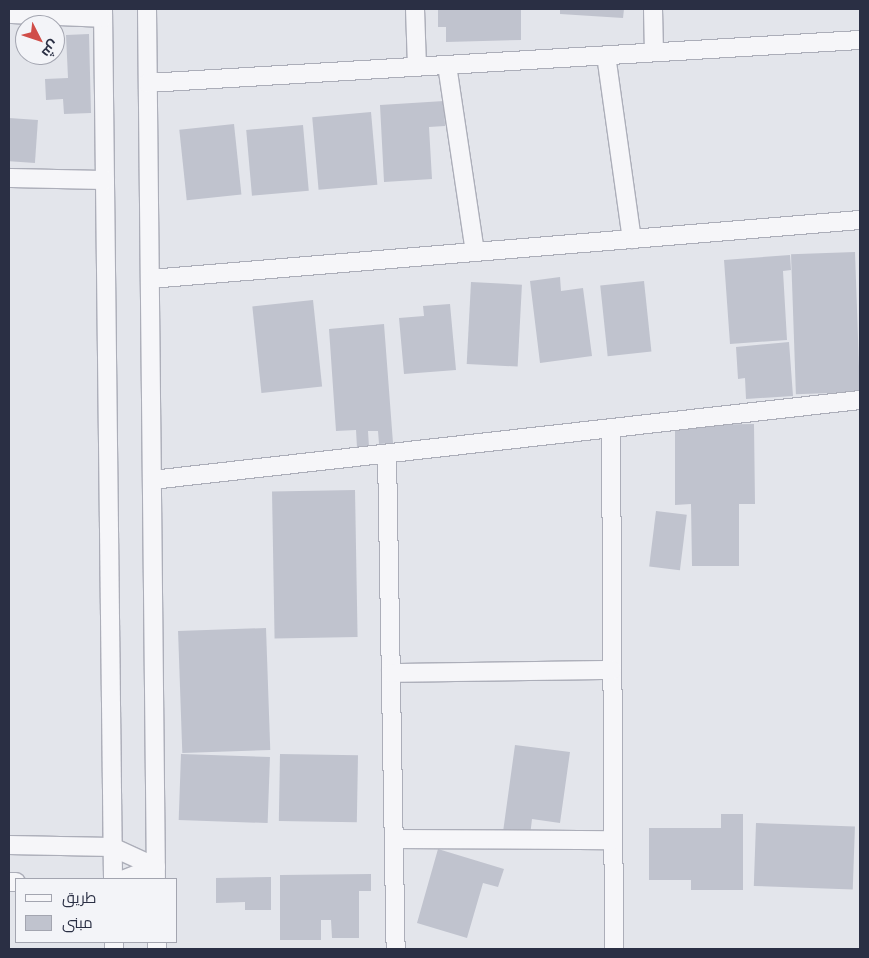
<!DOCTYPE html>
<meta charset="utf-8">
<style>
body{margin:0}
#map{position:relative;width:869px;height:958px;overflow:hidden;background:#e3e5eb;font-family:"Noto Sans",Cairo,sans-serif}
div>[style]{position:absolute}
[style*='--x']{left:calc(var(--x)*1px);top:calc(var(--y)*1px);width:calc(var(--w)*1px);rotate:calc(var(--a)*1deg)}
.building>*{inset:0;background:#c0c3ce;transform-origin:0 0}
.roads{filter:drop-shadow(1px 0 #acaeb9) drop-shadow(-1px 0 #acaeb9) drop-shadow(0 1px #acaeb9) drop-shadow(0 -1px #acaeb9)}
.minor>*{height:18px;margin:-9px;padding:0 9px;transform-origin:9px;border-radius:9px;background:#f6f6f9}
span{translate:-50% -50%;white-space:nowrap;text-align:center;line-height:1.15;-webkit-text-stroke:4px #f3f4f8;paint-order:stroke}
.frame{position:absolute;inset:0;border:10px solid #2a2f44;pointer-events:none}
.legend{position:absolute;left:15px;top:878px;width:162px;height:65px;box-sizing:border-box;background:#f3f4f8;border:1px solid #a3a5b0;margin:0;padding:6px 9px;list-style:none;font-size:15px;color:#2a2f44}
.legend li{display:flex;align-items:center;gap:10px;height:25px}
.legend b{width:25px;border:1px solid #a3a5b0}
.north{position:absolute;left:15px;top:15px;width:50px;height:50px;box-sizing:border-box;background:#f3f4f8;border:1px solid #a3a5b0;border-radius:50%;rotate:131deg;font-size:14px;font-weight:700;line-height:20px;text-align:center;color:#2a2f44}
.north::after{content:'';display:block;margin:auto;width:18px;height:22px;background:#d04d48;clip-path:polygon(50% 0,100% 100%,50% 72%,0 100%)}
</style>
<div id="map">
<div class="building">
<div style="clip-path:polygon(438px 9px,521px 9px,521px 40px,446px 42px,446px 27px,438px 27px)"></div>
<div style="clip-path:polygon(560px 9px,624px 9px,623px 18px,560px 14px)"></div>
<div style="clip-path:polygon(89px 34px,91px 113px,64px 114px,63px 99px,46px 100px,45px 79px,68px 78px,66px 35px)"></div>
<div style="clip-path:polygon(444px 101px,445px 126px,429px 127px,432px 179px,384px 182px,380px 105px)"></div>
<div style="left:371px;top:112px;width:73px;height:59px;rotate:85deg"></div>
<div style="left:9px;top:118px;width:29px;height:43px;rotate:4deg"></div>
<div style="left:234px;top:124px;width:71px;height:55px;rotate:84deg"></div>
<div style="left:303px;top:125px;width:66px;height:57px;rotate:85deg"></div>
<div style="left:855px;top:252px;width:140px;height:64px;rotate:88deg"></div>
<div style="clip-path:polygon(790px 255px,791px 270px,783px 271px,787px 340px,730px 344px,724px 260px)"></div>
<div style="clip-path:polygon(560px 277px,561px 291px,583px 288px,592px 356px,540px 363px,530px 281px)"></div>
<div style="left:644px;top:281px;width:71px;height:44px;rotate:84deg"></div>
<div style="left:471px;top:282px;width:51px;height:82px;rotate:3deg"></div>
<div style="left:313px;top:300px;width:87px;height:61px;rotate:84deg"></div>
<div style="clip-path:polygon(450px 304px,456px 370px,404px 374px,399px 318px,424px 316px,423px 306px)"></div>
<div style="clip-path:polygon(384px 324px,393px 443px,379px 444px,378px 431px,368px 431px,369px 447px,357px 448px,356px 430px,336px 431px,329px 329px)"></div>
<div style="clip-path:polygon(789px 342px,793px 396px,746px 399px,745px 378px,738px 379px,736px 347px)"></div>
<div style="clip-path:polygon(754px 424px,755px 504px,739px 504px,739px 566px,692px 566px,691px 504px,675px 505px,675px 425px)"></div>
<div style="left:355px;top:490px;width:147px;height:83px;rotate:89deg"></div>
<div style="left:656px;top:511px;width:31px;height:56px;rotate:7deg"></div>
<div style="left:266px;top:628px;width:122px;height:88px;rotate:88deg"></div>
<div style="clip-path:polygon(515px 745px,570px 752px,560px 823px,532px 819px,530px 836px,503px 832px)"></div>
<div style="left:181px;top:754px;width:89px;height:66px;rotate:2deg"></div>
<div style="left:280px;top:754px;width:78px;height:67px;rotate:1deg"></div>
<div style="clip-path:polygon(721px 814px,743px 814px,743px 890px,691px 890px,691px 880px,649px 880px,649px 828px,721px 828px)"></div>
<div style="left:756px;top:823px;width:99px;height:63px;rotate:2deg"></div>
<div style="clip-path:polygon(438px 849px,504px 869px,498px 887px,483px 883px,467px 938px,417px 923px)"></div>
<div style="clip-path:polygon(371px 874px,371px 891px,359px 891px,359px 938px,332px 938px,331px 920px,321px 920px,321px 940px,280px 940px,280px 875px)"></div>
<div style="clip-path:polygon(271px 877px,271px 910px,245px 910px,245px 902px,216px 903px,216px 878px)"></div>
</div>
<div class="roads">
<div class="minor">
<div style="--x:103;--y:9;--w:870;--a:89.34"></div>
<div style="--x:147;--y:9;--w:870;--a:89.41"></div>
<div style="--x:415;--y:9;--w:58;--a:88"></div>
<div style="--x:653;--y:9;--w:43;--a:88.7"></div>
<div style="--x:9;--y:14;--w:94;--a:2.4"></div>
<div style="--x:606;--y:55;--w:186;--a:82"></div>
<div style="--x:447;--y:65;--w:189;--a:81.5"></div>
<div style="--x:148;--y:83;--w:713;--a:-3.46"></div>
<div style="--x:9;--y:178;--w:96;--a:1.2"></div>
<div style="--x:150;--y:279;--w:712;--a:-4.75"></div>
<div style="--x:611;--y:428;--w:521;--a:89.67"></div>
<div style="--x:387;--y:454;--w:495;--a:89"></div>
<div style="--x:152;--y:480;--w:713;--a:-6.45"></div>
<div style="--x:391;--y:673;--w:221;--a:-0.8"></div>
<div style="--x:394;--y:839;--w:219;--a:0.3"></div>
<div style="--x:9;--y:845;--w:103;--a:1.1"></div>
<div style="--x:112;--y:847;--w:48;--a:24.4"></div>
<div style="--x:156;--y:867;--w:33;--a:159"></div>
<div style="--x:9;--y:882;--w:7;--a:0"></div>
<div style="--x:114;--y:942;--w:7;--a:90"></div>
<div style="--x:157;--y:942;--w:7;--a:90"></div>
</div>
</div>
<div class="frame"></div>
<ul class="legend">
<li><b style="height:6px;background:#f6f6f9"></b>طريق</li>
<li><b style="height:14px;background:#c0c3ce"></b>مبنى</li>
</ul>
<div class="north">ش</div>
</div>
